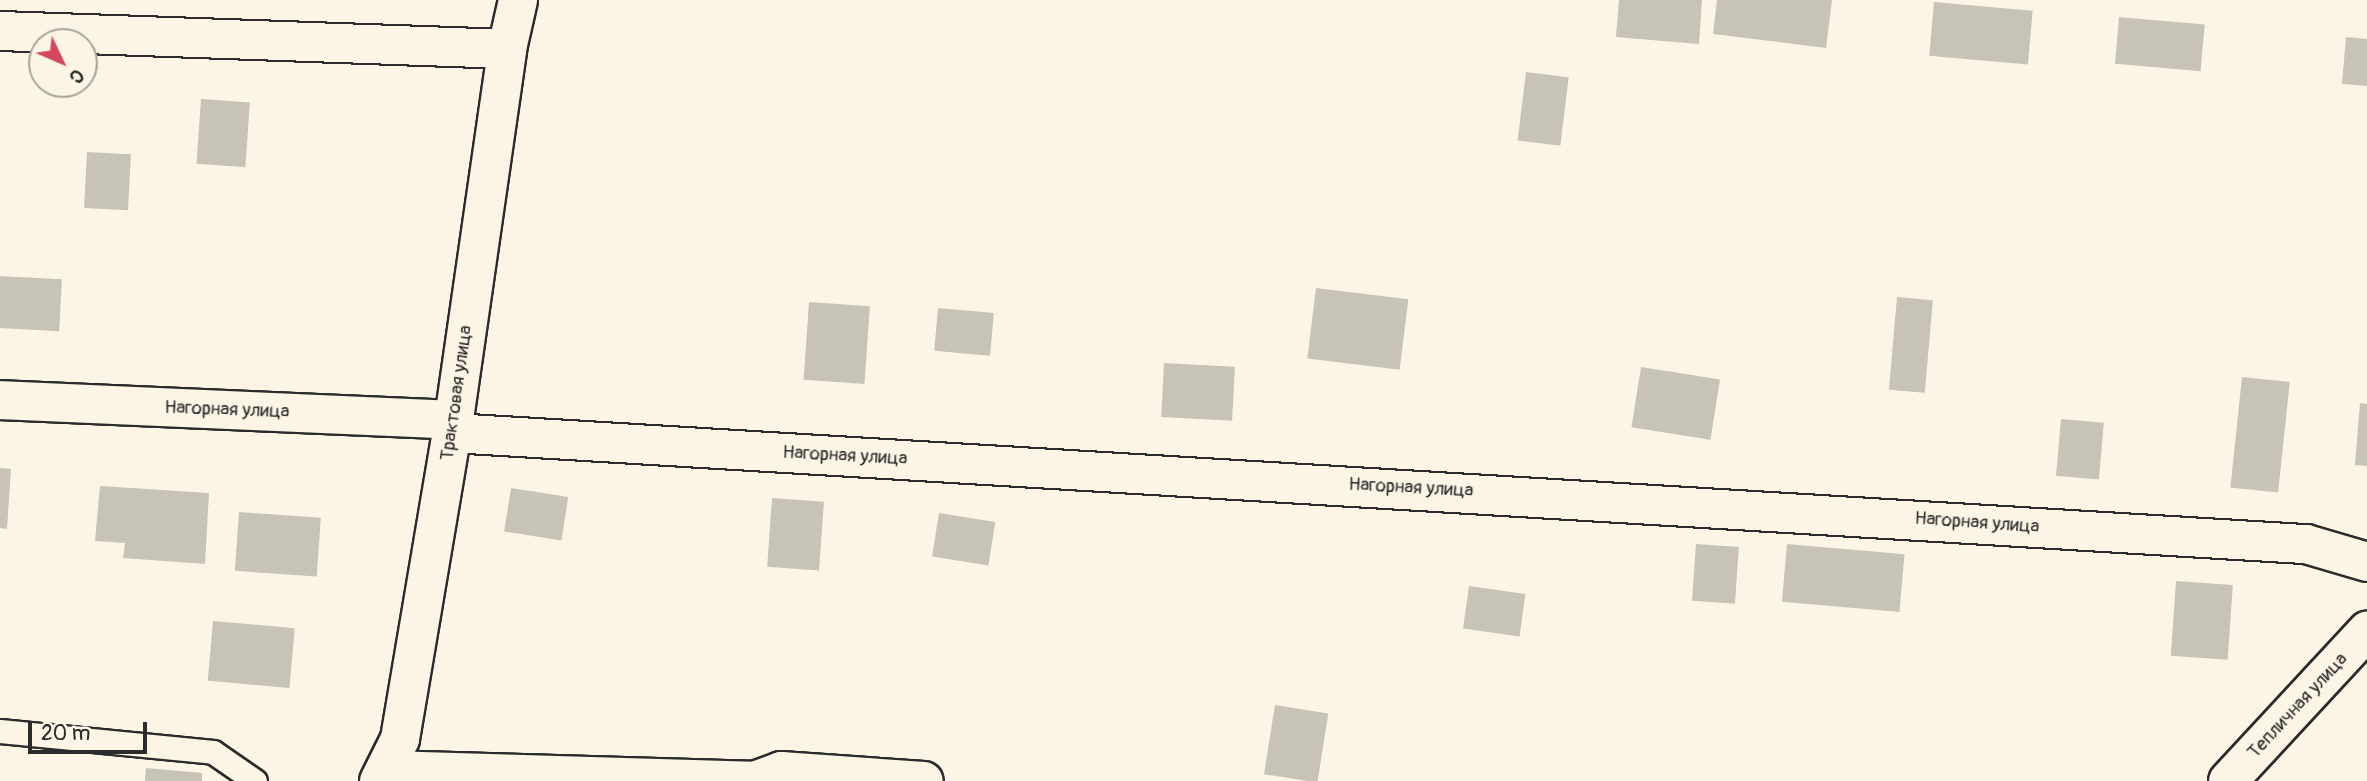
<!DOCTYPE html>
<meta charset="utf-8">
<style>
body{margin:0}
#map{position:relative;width:2367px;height:781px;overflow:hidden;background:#fcf5e5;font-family:Pangolin,sans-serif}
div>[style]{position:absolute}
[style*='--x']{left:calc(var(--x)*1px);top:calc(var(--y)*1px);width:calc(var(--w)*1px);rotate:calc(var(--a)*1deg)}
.building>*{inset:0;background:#c8c3b7;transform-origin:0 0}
.roads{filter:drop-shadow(2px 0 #2b2b2b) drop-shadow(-2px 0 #2b2b2b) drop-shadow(0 2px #2b2b2b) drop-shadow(0 -2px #2b2b2b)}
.service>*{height:23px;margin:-11.5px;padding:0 11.5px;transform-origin:11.5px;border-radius:11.5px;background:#fcf5e5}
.minor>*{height:38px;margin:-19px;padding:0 19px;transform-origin:19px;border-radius:19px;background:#fcf5e5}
span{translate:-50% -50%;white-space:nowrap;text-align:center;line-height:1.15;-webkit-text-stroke:5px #fcf5e5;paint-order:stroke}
.street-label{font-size:19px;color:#2b2b2b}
.north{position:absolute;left:28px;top:28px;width:70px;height:70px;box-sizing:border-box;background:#fcf5e5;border:2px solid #a8a49b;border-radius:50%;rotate:134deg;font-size:19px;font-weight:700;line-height:28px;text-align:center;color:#2b2b2b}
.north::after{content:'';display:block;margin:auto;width:24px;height:32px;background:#d1495b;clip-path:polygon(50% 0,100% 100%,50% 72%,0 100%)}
.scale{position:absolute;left:28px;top:722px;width:119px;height:32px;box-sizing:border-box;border:4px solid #2b2b2b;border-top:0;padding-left:9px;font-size:21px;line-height:24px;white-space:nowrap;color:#2b2b2b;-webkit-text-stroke:5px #fcf5e5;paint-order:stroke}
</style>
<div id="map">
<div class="building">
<div style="clip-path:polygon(1619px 0,1702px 0,1699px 44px,1616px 37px)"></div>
<div style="clip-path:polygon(1717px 0,1832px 0,1826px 48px,1713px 34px)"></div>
<div style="left:1934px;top:2px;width:99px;height:54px;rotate:5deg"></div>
<div style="left:2119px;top:17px;width:86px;height:47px;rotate:5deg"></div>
<div style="clip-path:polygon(2346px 37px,2367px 39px,2367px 86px,2342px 84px)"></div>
<div style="left:1526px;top:72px;width:43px;height:69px;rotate:7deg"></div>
<div style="left:201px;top:99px;width:49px;height:65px;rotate:4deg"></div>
<div style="left:87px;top:152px;width:44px;height:56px;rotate:3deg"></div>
<div style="left:0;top:276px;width:62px;height:52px;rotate:3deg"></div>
<div style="left:1316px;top:288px;width:93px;height:71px;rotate:7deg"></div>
<div style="left:1897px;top:297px;width:36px;height:93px;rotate:5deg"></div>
<div style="left:809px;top:302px;width:61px;height:78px;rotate:4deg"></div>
<div style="left:938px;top:308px;width:56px;height:43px;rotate:5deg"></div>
<div style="left:1164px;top:363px;width:71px;height:54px;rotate:3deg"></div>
<div style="left:1641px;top:367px;width:80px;height:61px;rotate:9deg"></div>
<div style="left:2242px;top:377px;width:48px;height:111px;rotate:6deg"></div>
<div style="clip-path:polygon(2360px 403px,2367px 404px,2367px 466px,2355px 465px)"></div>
<div style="left:2061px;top:419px;width:43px;height:57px;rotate:5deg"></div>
<div style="clip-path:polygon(0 468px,11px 469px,7px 529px,0 528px)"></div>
<div style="clip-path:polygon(100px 486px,209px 493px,205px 564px,123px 558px,125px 543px,95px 541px)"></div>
<div style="left:511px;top:488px;width:58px;height:44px;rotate:9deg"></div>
<div style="left:772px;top:498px;width:52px;height:69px;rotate:4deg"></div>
<div style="left:239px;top:512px;width:82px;height:59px;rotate:4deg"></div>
<div style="left:939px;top:513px;width:57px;height:44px;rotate:9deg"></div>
<div style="left:1696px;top:544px;width:43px;height:57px;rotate:4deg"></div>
<div style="left:1787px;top:544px;width:118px;height:58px;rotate:5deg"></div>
<div style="left:2176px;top:581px;width:57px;height:75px;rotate:4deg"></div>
<div style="left:1469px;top:586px;width:57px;height:43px;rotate:8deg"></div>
<div style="left:213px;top:621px;width:82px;height:60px;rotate:5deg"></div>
<div style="left:1275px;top:705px;width:54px;height:70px;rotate:9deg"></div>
<div style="clip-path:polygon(146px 768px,202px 773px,202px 781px,145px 781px)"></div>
</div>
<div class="roads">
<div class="service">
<div style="--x:0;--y:731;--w:214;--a:5.6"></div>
<div style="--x:213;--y:752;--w:51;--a:34.6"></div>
</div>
<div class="minor">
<div style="--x:0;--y:31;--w:507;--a:2.03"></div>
<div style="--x:0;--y:400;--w:454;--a:2.5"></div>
<div style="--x:452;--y:433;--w:1857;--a:3.43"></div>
<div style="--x:2306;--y:544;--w:64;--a:16.4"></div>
<div style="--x:387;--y:770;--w:365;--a:1.7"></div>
<div style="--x:379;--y:781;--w:47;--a:-63.4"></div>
<div style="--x:400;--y:739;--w:310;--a:-80.4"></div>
<div style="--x:452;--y:433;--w:388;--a:-81.8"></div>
<div style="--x:507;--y:49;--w:50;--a:-77.3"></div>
<div style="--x:754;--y:781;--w:29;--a:-20"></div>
<div style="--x:781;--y:771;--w:143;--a:4"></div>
<div style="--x:2228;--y:781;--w:205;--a:-47.2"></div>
</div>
</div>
<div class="street-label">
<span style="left:457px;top:393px;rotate:-82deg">Трактовая улица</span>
<span style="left:227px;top:410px;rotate:2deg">Нагорная улица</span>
<span style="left:845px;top:456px;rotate:3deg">Нагорная улица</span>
<span style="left:1411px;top:488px;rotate:3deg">Нагорная улица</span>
<span style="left:1977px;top:523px;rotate:4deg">Нагорная улица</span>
<span style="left:2298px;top:706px;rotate:-47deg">Тепличная улица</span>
</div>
<div class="north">С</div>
<div class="scale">20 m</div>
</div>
